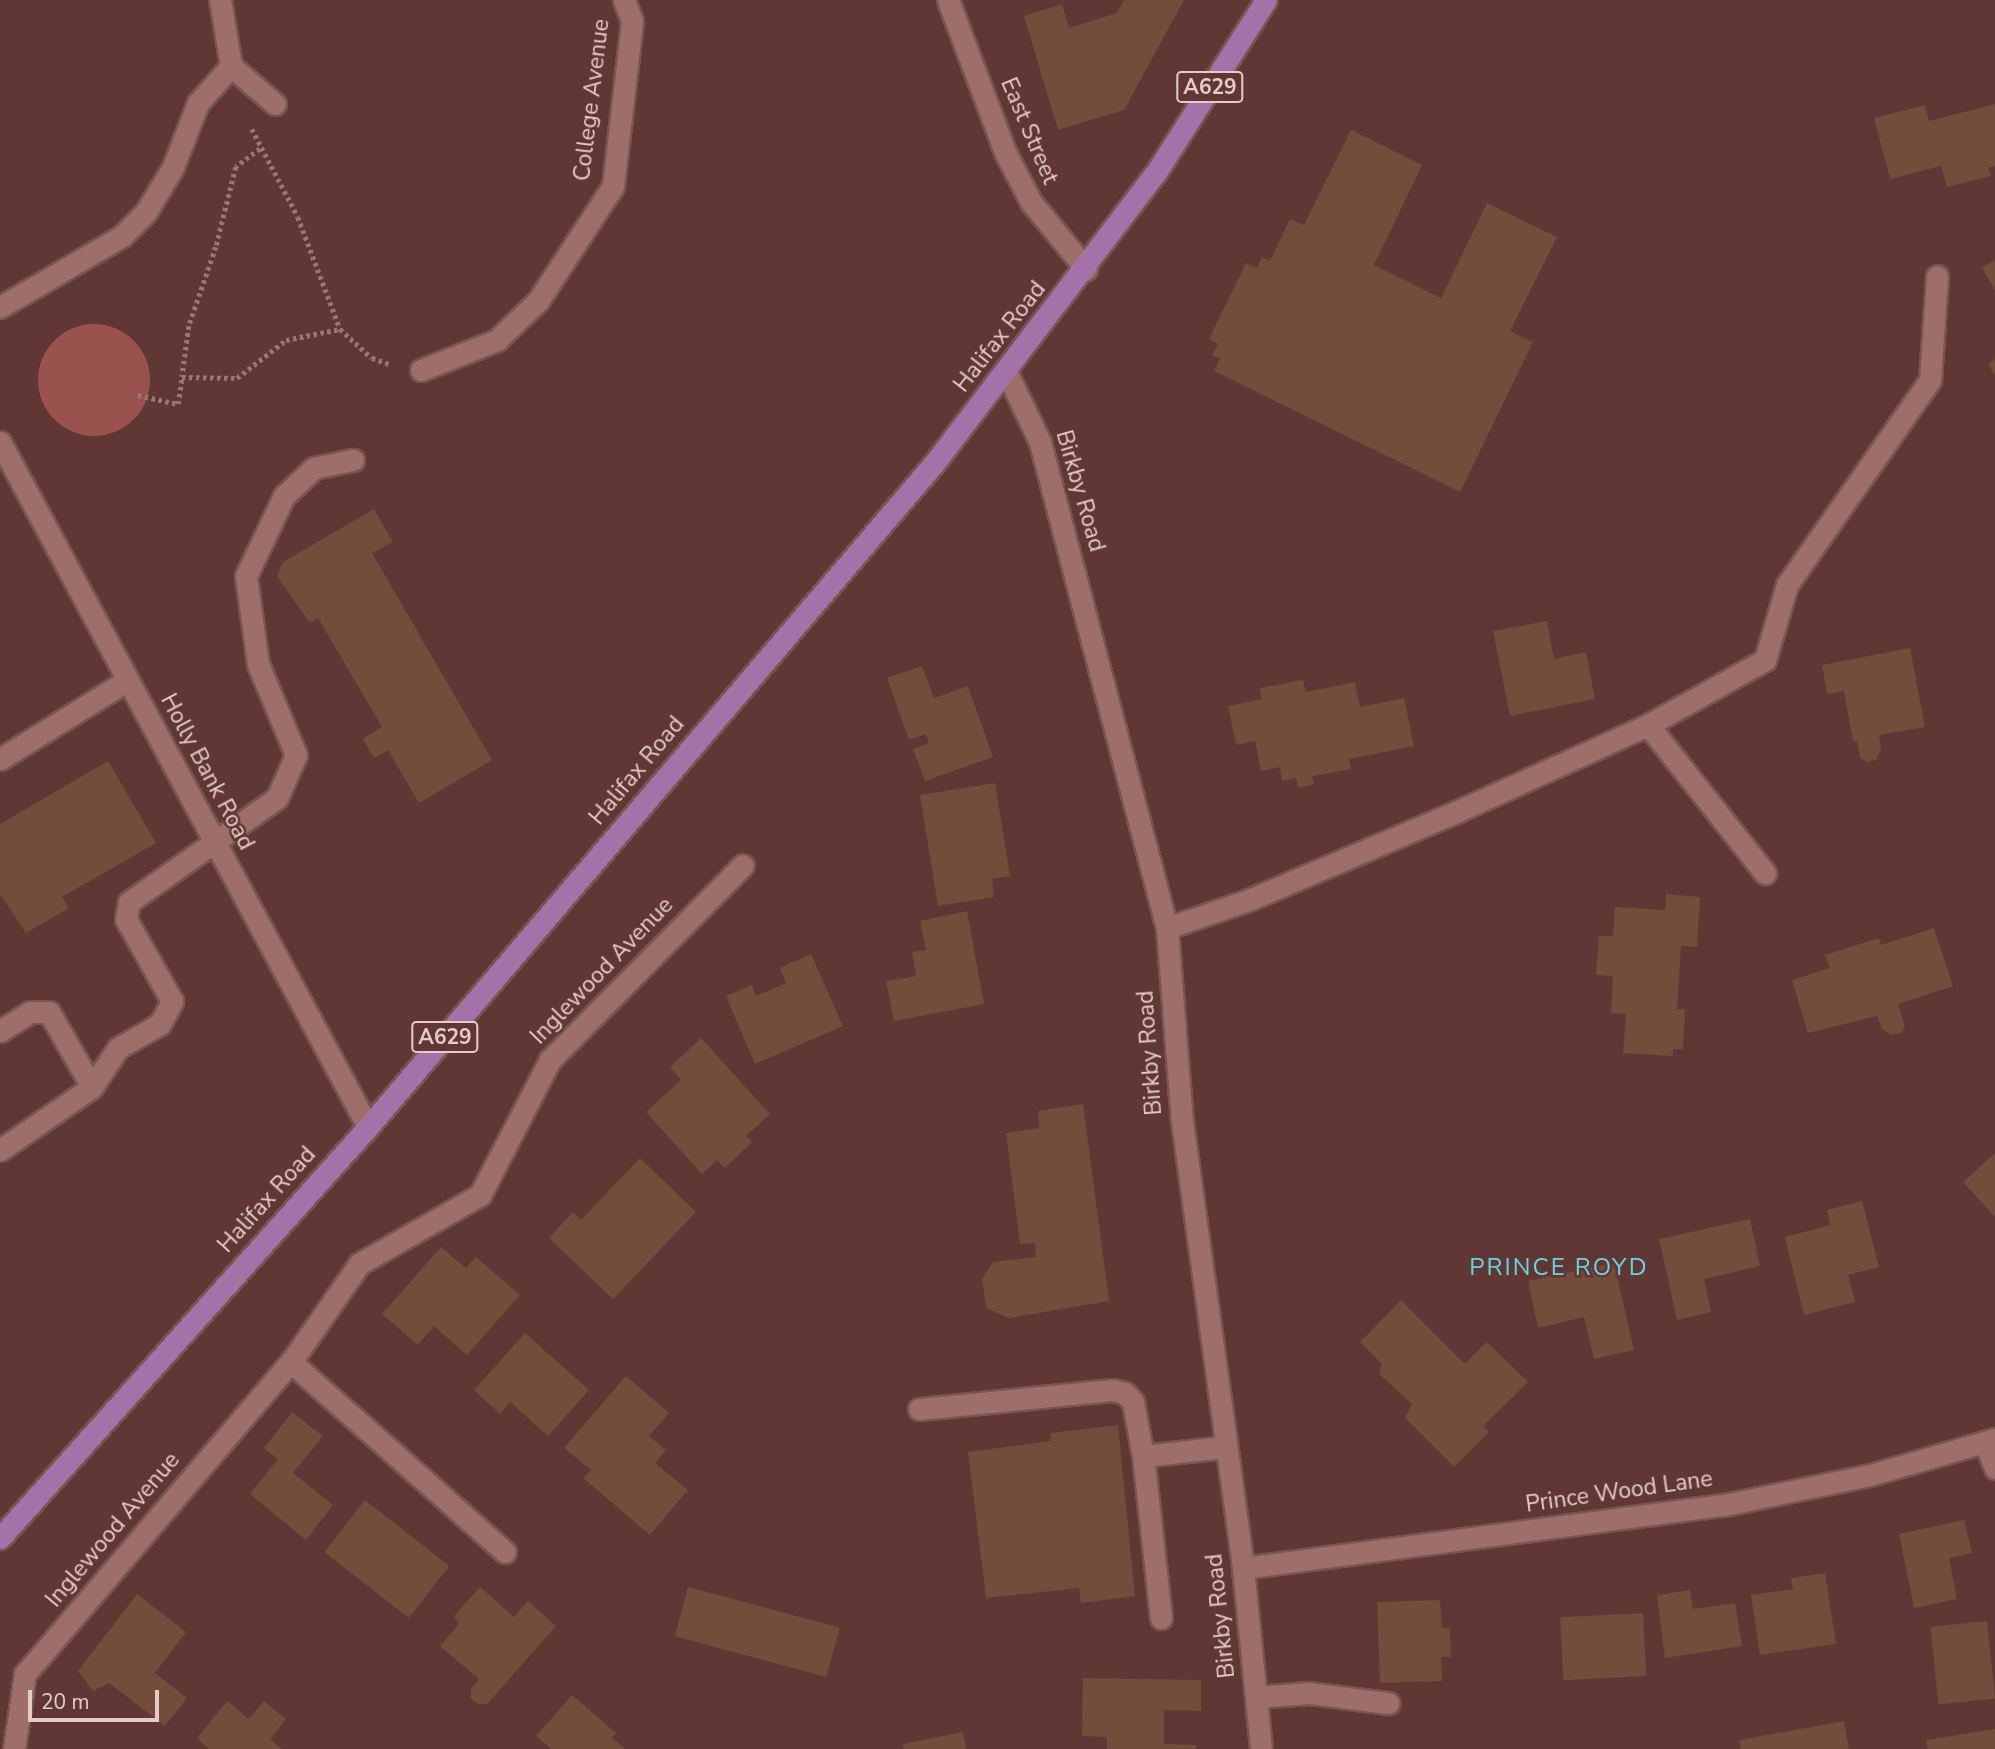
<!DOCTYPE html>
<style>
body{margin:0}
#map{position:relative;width:1995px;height:1749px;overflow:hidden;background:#603734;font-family:"Nunito Sans",sans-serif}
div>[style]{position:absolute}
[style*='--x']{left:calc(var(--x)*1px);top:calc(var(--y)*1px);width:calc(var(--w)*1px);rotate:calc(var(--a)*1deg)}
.green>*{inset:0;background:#99524e}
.round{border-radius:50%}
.building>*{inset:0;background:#734c3b;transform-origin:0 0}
.path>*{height:4.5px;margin-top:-2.25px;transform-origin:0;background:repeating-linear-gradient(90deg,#997673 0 3.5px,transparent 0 7px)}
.roads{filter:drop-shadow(2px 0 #775553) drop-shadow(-2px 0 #775553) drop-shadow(0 2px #775553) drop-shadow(0 -2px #775553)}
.minor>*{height:21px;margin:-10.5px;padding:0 10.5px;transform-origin:10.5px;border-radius:10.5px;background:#9d6e6a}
.highway>*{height:21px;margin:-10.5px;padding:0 10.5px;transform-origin:10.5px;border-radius:10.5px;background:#a472a8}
span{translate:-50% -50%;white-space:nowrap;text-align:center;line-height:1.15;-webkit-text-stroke:5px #603734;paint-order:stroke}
.shield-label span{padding:2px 5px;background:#603734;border:2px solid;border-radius:5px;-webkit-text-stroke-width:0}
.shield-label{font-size:21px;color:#e6ccc9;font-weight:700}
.street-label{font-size:23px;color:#e6ccc9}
.neighbourhood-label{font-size:24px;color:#69d4e0;letter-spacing:2px}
.scale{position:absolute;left:28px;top:1690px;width:131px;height:32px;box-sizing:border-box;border:4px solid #e6ccc9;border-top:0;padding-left:9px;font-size:21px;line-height:24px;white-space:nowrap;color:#e6ccc9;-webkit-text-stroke:5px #603734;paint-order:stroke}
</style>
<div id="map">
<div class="green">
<div class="round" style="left:38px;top:324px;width:112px;height:112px"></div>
</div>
<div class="building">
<div style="clip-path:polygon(1124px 0,1184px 0,1124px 110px,1058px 130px,1024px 16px,1062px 4px,1069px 28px,1117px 13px)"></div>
<div style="clip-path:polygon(1995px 104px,1995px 166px,1988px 168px,1991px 176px,1947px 187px,1941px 166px,1890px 179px,1874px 118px,1925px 105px,1929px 121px)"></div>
<div style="clip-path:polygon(1351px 130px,1422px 165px,1374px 265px,1441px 298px,1487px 203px,1557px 237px,1510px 331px,1533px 342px,1460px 492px,1214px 371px,1220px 359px,1212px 355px,1218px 344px,1209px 339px,1246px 263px,1257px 268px,1262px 257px,1270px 261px,1290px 219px,1304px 225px)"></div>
<div style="clip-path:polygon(1995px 260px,1995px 291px,1982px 268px)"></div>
<div style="clip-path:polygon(1995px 359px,1995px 376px,1988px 364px)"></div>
<div style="clip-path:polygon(374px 509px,393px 542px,372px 553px,492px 760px,419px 803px,388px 750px,374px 758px,363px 739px,382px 727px,318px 618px,310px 623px,277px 576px,283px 562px)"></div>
<div style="clip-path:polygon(1547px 621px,1554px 659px,1586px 652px,1595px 699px,1510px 716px,1493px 631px)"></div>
<div style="clip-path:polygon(1910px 648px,1925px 727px,1879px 735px,1881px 750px,1876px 760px,1868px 762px,1860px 758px,1857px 741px,1853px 741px,1844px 691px,1827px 694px,1822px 665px)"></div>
<div style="clip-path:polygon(922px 666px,934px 698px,968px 686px,993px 757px,925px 781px,913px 749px,929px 743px,926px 734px,909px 740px,887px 678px)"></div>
<div style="clip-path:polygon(1303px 680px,1306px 692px,1355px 682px,1360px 707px,1404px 698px,1414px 746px,1349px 759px,1351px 769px,1312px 776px,1314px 784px,1298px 788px,1296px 778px,1282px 781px,1280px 767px,1261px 771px,1255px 741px,1236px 745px,1228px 706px,1262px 699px,1260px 688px)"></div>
<div style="clip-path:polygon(108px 761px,156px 843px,62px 897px,69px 908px,26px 933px,0 894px,0 824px)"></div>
<div style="clip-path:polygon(995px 783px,1010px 876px,992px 879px,994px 897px,938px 906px,920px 795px)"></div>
<div style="clip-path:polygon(1666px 894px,1700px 897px,1697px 947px,1681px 946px,1677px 1009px,1685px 1009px,1683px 1049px,1673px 1049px,1673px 1056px,1623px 1053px,1626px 1014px,1611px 1013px,1613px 976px,1596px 975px,1599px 936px,1613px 936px,1615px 907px,1665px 910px)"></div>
<div style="clip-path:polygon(967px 911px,984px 1004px,894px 1021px,886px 981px,916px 976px,912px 952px,926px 950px,920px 921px)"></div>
<div style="clip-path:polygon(1934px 928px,1953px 986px,1898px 1004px,1905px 1026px,1901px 1033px,1891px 1035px,1882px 1029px,1877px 1016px,1808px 1033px,1792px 980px,1830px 968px,1825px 955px,1879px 938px,1881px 945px)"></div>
<div style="clip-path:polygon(811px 954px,843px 1026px,755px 1064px,726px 996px,752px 985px,756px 996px,786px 983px,780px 968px)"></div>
<div style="clip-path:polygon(701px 1038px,770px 1114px,746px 1136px,752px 1142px,725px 1168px,717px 1160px,702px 1174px,646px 1112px,681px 1080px,670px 1067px)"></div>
<div style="clip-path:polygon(1083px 1104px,1109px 1301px,1009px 1318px,986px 1308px,982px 1279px,993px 1262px,1036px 1257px,1035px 1243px,1020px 1244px,1006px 1133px,1039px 1128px,1038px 1111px)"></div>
<div style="clip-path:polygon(1995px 1153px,1995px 1217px,1963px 1182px)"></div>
<div style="clip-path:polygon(640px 1158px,696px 1212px,613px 1299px,549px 1238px,573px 1212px,581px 1220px)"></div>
<div style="clip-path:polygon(1862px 1201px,1879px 1267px,1848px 1275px,1855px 1302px,1804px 1315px,1785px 1237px,1830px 1225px,1827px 1210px)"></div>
<div style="clip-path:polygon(1750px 1219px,1760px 1266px,1704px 1279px,1711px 1312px,1677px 1320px,1659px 1239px)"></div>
<div style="clip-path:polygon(441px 1247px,466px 1268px,476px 1257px,520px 1295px,467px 1355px,434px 1326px,418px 1345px,382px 1314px)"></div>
<div style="clip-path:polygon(1614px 1263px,1634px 1350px,1594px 1359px,1584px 1317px,1538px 1328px,1528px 1281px)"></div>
<div style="clip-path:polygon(1401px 1300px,1465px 1364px,1487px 1342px,1528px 1382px,1483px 1426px,1489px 1432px,1454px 1467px,1405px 1418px,1412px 1404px,1379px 1374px,1382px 1364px,1360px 1342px)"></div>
<div style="clip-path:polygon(525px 1333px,589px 1390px,548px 1436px,510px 1402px,500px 1414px,474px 1390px)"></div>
<div style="clip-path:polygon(626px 1376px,669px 1413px,649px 1436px,666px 1450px,655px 1463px,688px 1490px,650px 1535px,583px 1478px,591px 1470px,564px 1448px)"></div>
<div style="clip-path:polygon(292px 1412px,323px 1436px,293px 1473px,333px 1505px,306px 1540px,250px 1494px,278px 1459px,264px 1448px)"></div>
<div style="clip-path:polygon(1118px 1425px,1135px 1596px,1081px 1603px,1079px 1588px,986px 1598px,968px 1452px,1050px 1441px,1051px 1433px)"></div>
<div style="left:365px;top:1500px;width:107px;height:66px;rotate:38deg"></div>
<div style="clip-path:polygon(1964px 1520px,1972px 1553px,1949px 1558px,1957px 1599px,1914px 1608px,1899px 1534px)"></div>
<div style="clip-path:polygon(1825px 1573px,1836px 1644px,1760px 1655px,1751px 1595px,1793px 1589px,1791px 1578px)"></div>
<div style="clip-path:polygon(480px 1587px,514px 1617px,528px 1601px,556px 1626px,487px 1704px,478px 1704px,471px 1699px,471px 1689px,479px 1679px,440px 1646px,459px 1624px,454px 1616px)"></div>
<div style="left:688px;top:1587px;width:157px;height:51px;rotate:15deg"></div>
<div style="clip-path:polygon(1690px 1590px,1693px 1609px,1735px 1603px,1742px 1646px,1665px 1658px,1657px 1595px)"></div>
<div style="clip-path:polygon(137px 1594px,186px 1632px,155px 1673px,187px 1698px,165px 1726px,109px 1683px,93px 1691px,78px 1671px)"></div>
<div style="clip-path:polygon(1440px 1600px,1442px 1628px,1450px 1628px,1451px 1657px,1441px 1657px,1442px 1681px,1380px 1683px,1377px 1602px)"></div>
<div style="left:1643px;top:1613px;width:63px;height:83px;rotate:87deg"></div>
<div style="left:1987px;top:1621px;width:78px;height:57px;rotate:84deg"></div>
<div style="clip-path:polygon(1083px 1678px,1201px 1680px,1201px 1711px,1164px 1710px,1164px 1744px,1196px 1745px,1196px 1749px,1107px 1749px,1107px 1737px,1082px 1736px)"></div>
<div style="clip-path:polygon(572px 1695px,616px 1733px,612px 1738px,625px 1749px,551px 1749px,536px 1736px)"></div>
<div style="clip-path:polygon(227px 1701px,249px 1719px,264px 1701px,286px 1719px,270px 1739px,282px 1749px,209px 1749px,197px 1738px)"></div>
<div style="clip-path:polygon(1844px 1721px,1849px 1749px,1741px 1749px,1739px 1740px)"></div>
<div style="clip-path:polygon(1995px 1729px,1995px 1749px,1928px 1749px,1926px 1740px)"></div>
<div style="clip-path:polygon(963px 1732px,966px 1749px,904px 1749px,903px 1744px)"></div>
</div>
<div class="path">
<div style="--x:252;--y:129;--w:99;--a:62.4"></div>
<div style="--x:298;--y:217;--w:120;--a:69.4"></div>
<div style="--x:340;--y:329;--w:43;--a:42.2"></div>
<div style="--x:372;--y:358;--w:18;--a:19"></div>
<div style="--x:260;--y:149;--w:30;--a:143"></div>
<div style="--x:236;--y:167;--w:82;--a:104"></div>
<div style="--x:216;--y:247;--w:83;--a:108.9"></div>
<div style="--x:189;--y:326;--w:51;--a:97.8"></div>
<div style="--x:182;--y:377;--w:55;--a:1"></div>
<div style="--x:237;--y:378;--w:62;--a:-37.8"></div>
<div style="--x:286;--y:340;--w:55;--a:-11.5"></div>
<div style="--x:138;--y:395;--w:41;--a:12.7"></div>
<div style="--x:178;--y:404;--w:27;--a:-82"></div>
</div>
<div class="roads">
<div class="minor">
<div style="--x:220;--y:0;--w:67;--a:80.5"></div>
<div style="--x:231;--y:66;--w:58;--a:40.8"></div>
<div style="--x:948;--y:0;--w:165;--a:69.4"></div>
<div style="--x:1006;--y:154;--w:54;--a:62.5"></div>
<div style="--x:1031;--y:202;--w:87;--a:50.6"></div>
<div style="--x:0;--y:307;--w:141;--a:-30.2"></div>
<div style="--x:122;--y:236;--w:34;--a:-45"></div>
<div style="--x:146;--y:212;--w:52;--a:-59"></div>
<div style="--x:173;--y:167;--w:69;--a:-68.7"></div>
<div style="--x:198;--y:103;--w:50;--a:-48.3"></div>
<div style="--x:421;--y:370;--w:82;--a:-21.5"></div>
<div style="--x:497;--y:340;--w:57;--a:-43.6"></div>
<div style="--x:538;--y:301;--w:137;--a:-56.9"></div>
<div style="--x:613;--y:186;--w:166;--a:-83.4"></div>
<div style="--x:632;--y:21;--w:22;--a:-111"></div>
<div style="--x:1006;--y:371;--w:79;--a:64.4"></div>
<div style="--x:1040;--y:442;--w:502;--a:75.36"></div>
<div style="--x:1167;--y:928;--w:194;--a:85.6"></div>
<div style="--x:1182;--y:1121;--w:451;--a:82.2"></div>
<div style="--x:1243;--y:1568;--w:182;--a:84.3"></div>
<div style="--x:0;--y:442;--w:778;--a:61.75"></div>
<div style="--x:1648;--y:725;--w:189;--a:51.7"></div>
<div style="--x:0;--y:759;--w:150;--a:-31.7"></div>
<div style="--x:1167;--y:928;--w:89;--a:-19"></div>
<div style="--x:1251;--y:899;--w:223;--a:-23"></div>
<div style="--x:1456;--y:812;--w:211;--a:-24.4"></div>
<div style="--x:1648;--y:725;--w:134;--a:-29.1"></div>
<div style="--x:1765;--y:660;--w:78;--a:-73.7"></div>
<div style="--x:1787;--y:585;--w:250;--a:-55.1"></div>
<div style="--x:1930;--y:380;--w:104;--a:-86.1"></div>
<div style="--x:0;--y:1031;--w:36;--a:-32"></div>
<div style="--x:30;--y:1012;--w:19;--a:0"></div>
<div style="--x:49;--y:1012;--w:86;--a:60.2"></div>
<div style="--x:0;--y:1150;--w:112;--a:-34.4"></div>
<div style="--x:92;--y:1087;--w:47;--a:-56.3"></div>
<div style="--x:118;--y:1048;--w:48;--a:-29.7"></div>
<div style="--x:160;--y:1024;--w:26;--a:-62"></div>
<div style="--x:172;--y:1001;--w:94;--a:-119.3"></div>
<div style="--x:126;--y:919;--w:17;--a:-80"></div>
<div style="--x:129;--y:902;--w:181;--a:-35.1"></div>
<div style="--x:277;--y:798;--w:47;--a:-66.2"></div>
<div style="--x:296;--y:755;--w:99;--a:-112.7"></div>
<div style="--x:258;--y:664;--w:89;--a:-97.8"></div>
<div style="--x:246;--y:576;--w:89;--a:-64.6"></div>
<div style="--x:284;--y:496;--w:41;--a:-43"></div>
<div style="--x:314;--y:468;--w:40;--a:-12"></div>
<div style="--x:291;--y:1362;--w:286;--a:41.6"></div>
<div style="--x:919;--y:1409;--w:194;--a:-5.6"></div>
<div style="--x:1112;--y:1390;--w:13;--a:13"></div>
<div style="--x:1125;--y:1393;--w:12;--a:48"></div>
<div style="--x:1133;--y:1402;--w:55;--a:79.5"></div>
<div style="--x:1985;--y:1443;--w:27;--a:68"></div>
<div style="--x:1243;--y:1568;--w:485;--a:-7.5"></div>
<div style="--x:1724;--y:1505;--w:149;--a:-11.6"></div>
<div style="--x:1870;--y:1475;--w:130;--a:-16.1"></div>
<div style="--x:1161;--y:1618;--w:163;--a:-96.3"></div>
<div style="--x:1143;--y:1456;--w:82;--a:-6.3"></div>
<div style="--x:1256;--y:1697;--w:52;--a:-4.4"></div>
<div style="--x:1308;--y:1693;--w:81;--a:7.1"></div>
<div style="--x:14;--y:1749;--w:76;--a:-81.7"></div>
<div style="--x:25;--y:1674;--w:410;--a:-49.6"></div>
<div style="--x:291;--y:1362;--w:119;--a:-55.2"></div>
<div style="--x:359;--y:1264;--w:139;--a:-29.7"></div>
<div style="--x:480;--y:1195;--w:152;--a:-62.6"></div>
<div style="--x:550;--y:1060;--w:274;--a:-45.3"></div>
</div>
<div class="highway">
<div style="--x:0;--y:1538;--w:552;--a:-48.16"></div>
<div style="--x:368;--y:1127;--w:875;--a:-49.54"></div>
<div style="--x:936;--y:461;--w:361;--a:-52.7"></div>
<div style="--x:1155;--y:174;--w:206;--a:-57.5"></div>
</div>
</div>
<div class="shield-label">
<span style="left:1210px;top:87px">A629</span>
<span style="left:445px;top:1037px">A629</span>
</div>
<div class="street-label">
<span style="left:592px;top:100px;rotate:-83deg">College Avenue</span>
<span style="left:1029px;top:131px;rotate:67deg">East Street</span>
<span style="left:1000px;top:337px;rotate:-52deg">Halifax Road</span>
<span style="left:1080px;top:491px;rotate:74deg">Birkby Road</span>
<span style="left:637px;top:771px;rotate:-50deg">Halifax Road</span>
<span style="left:207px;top:772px;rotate:62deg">Holly Bank Road</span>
<span style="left:602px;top:971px;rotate:-46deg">Inglewood Avenue</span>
<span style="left:1150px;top:1053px;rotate:-94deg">Birkby Road</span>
<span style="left:267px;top:1200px;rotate:-48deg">Halifax Road</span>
<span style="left:1619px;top:1492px;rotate:-8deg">Prince Wood Lane</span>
<span style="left:113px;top:1530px;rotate:-50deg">Inglewood Avenue</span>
<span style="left:1221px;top:1616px;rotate:-96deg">Birkby Road</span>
</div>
<div class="neighbourhood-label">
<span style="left:1559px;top:1268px">PRINCE ROYD</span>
</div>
<div class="scale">20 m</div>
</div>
